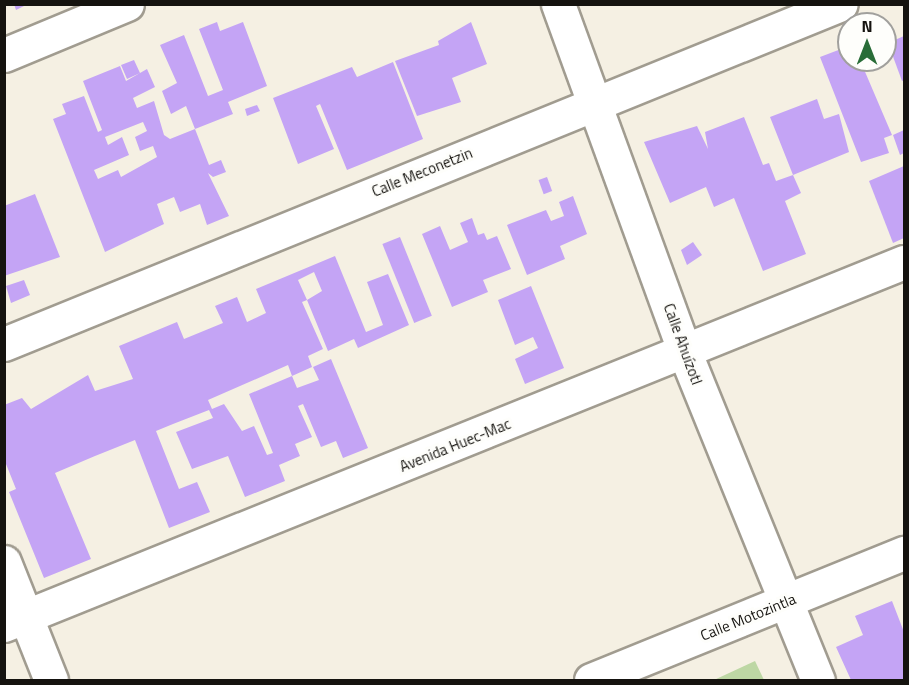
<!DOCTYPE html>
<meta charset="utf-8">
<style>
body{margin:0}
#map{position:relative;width:909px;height:685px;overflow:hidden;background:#f5f0e3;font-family:"Titillium Web",sans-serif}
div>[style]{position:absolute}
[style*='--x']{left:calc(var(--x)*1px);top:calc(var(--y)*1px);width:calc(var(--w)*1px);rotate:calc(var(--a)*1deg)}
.green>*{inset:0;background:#bdd7a4}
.building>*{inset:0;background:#c4a4f5;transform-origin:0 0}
.roads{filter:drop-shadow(2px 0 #a19c90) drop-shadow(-2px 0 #a19c90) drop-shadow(0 2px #a19c90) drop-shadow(0 -2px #a19c90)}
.minor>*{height:33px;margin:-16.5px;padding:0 16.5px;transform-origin:16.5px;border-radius:16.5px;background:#fff}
span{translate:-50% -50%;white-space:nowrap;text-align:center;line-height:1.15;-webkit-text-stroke:6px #fefefb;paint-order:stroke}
.street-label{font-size:15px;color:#15130f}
.frame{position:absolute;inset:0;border:6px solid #15130f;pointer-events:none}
.north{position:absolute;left:837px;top:12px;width:60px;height:60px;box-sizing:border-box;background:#fefefb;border:2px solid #a1a09d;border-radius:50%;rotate:0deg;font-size:16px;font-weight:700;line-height:24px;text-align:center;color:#15130f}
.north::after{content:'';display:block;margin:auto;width:21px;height:27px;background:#296d38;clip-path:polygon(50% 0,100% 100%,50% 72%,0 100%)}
</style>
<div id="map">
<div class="green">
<div style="clip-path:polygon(755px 661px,764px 680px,714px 680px)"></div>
</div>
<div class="building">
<div style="clip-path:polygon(14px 4px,28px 4px,16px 10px)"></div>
<div style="clip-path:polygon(217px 22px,220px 31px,243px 22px,267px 86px,228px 102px,233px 114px,195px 129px,186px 106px,171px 114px,162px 91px,177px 83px,160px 45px,184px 35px,208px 96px,223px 90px,199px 29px)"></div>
<div style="clip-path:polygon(471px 22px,487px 64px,452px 78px,461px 102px,417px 116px,395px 61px,439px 45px,438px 41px)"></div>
<div style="clip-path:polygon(904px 36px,904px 80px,902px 81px,888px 43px)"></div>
<div style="clip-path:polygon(849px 46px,849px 60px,860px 60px,892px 135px,884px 138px,889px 153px,861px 162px,820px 57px)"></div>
<div style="clip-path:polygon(evenodd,134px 60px,140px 73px,147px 69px,155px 87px,133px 98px,137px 108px,154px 101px,164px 135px,170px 139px,195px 129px,209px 165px,221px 160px,226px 172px,213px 177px,208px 173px,229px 216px,207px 225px,200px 204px,180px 212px,174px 197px,157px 204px,164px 224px,105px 252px,53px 119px,66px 114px,62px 104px,84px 96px,98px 132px,102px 130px,83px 81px,120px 66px,126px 81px,140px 73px,127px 79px,121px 65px,134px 60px,143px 122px,147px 131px,135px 137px,140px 151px,153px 146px,157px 157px,121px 177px,118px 170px,98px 179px,94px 170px,129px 155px,122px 137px,108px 145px,105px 137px,143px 122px)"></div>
<div style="clip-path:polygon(393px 62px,423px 139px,347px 170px,320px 104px,316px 106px,334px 149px,298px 164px,273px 98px,352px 67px,357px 77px)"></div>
<div style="clip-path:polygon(817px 99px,824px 119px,839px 114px,849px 152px,793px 175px,770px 117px)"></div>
<div style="clip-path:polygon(257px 105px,260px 111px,247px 116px,245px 109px)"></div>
<div style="clip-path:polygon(744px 117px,763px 165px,769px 163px,776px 181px,793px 175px,801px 193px,785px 201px,806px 254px,763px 271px,734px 198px,714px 207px,706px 187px,670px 203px,644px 142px,697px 126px,708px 149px,705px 132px)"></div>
<div style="clip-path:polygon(904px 130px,904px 153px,900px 155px,893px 135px)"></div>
<div style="clip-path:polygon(904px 166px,904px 238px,893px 243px,869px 181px)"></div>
<div style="left:547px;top:177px;width:15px;height:9px;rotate:70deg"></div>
<div style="clip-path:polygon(35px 194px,60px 257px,4px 276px,4px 206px)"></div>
<div style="clip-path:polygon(573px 196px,587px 234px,560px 246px,565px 259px,527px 275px,507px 225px,546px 210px,551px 221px,564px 216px,559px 202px)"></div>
<div style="clip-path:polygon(472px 218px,478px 235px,484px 233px,487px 240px,497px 236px,511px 269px,483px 280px,488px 292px,452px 307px,422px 234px,440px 226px,450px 250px,468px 242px,460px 223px)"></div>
<div style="left:400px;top:237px;width:85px;height:19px;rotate:68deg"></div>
<div style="clip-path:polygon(693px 242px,702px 255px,687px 265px,681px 250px)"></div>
<div style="clip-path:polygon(evenodd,335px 256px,366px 332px,383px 325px,367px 282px,388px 274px,409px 325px,358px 348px,354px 339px,328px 351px,307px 300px,302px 302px,323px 349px,308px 356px,312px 367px,292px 376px,297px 388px,319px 380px,313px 367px,331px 359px,368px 448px,343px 458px,336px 441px,321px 447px,303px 404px,298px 406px,312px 437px,295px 444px,300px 456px,279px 465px,285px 481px,245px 497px,228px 456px,192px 469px,176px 432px,213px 418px,209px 410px,173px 424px,156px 431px,179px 489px,197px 482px,210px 512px,169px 528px,135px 440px,95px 456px,55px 473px,91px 559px,44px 578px,9px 492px,16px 489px,4px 459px,4px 405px,22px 398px,31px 409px,88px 375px,95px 391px,133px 379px,119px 346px,177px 322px,184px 339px,223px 323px,215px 306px,237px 297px,247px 322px,266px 313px,256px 289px,335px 256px,314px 272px,322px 291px,307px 300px,298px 280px,314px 272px,335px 256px,288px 365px,292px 376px,249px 394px,273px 453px,267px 455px,254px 426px,242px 431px,224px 404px,212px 409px,208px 400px,288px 365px)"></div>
<div style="clip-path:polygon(24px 280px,30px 295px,11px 303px,6px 286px)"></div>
<div style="clip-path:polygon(531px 286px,564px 368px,525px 384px,515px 359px,538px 348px,533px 337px,515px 345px,498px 300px)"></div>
<div style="clip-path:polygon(892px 601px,904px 632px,904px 680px,851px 680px,836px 647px,863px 635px,855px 616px)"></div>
</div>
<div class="roads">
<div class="minor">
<div style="--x:558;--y:4;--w:371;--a:70"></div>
<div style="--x:685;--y:353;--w:353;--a:67.9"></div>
<div style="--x:4;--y:55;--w:133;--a:-22.5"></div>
<div style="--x:4;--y:344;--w:903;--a:-22.11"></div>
<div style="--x:4;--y:562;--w:127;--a:68.3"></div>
<div style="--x:4;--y:625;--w:970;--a:-21.97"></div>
<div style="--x:591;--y:680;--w:338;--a:-22.1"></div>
</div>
</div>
<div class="street-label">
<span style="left:422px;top:172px;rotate:-22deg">Calle Meconetzin</span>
<span style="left:683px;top:344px;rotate:70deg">Calle Ahuízotl</span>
<span style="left:455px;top:445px;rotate:-22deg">Avenida Huec-Mac</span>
<span style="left:748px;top:617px;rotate:-22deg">Calle Motozintla</span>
</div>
<div class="frame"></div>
<div class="north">N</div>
</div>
